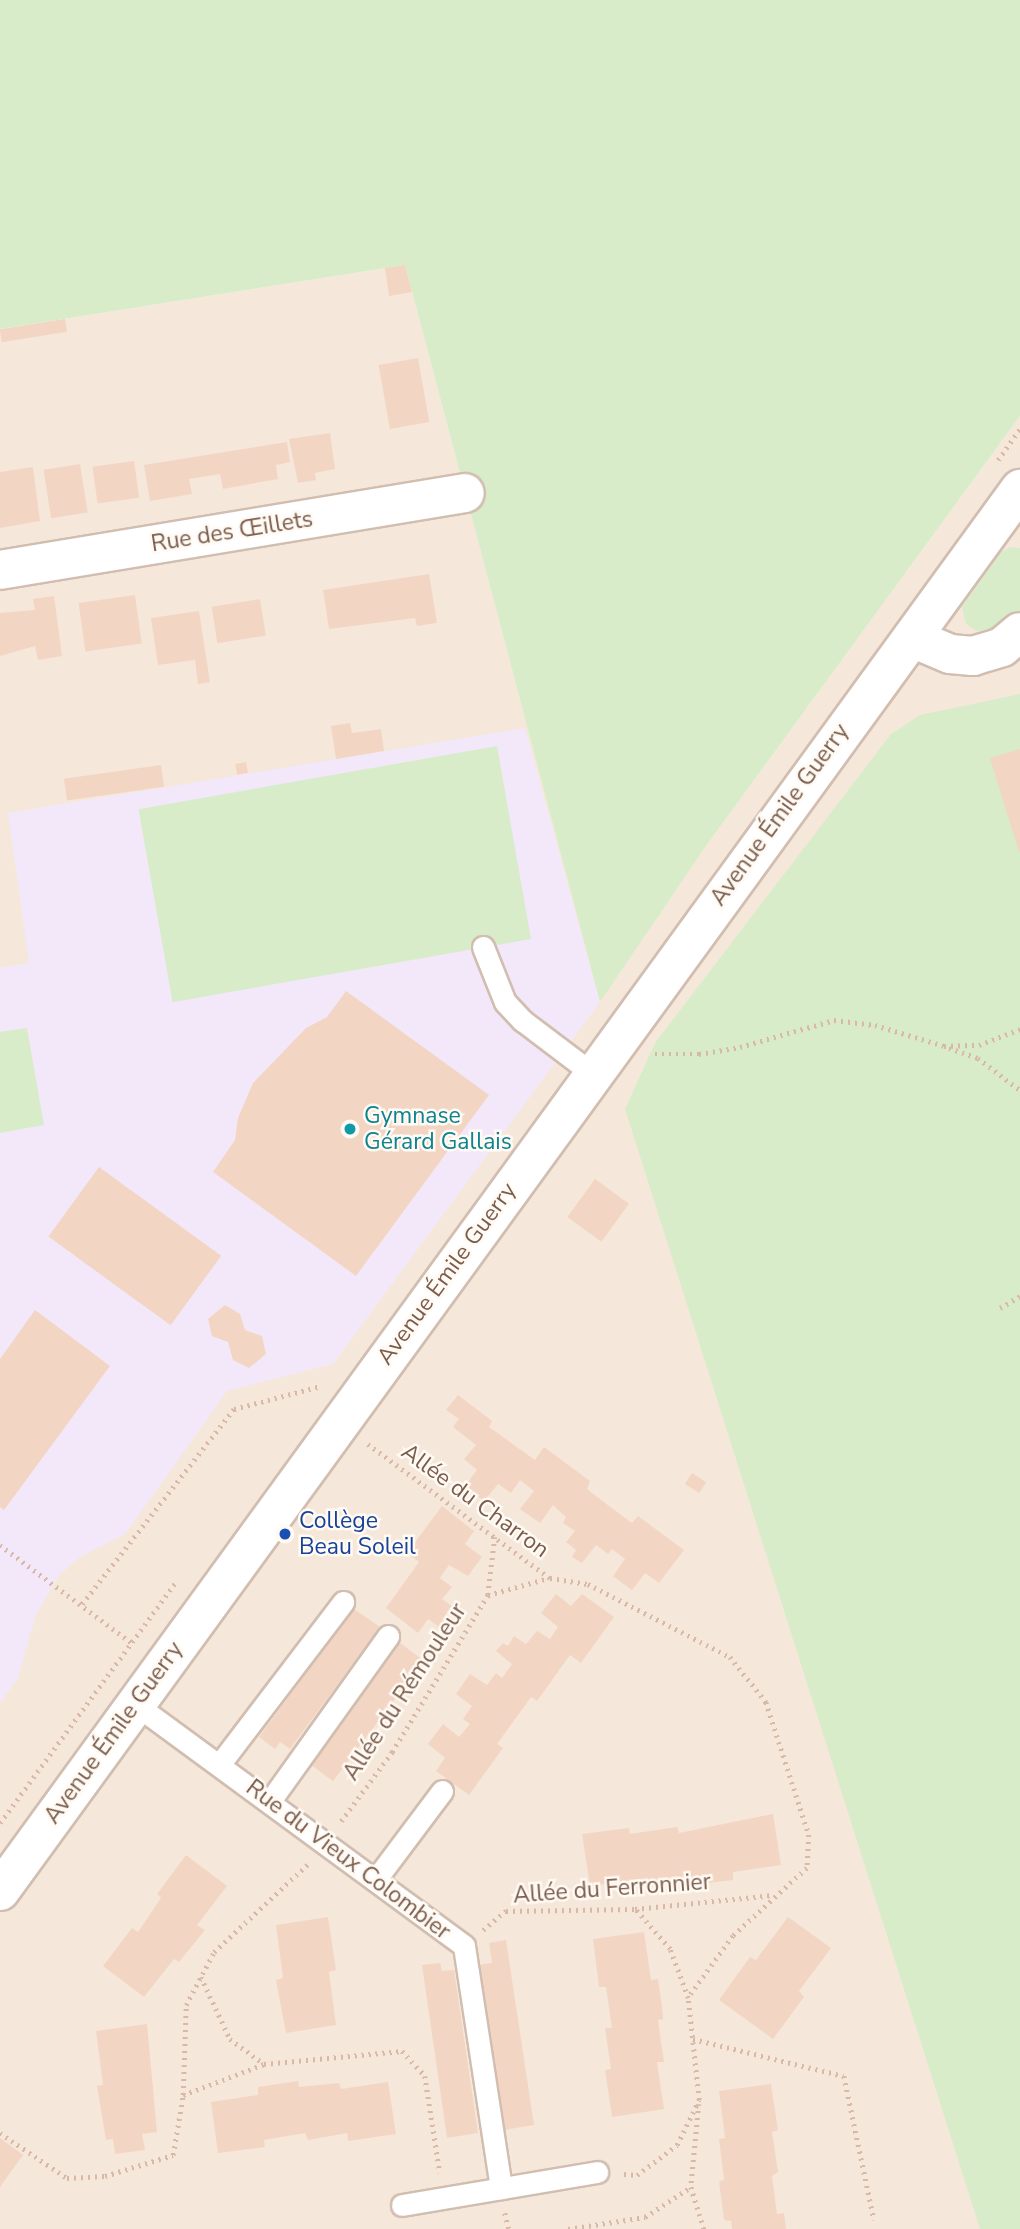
<!DOCTYPE html>
<meta charset="utf-8">
<style>
body{margin:0}
#map{position:relative;width:1020px;height:2229px;overflow:hidden;background:#fdf6ec;font-family:"Nunito Sans",sans-serif}
div>[style]{position:absolute}
[style*='--x']{left:calc(var(--x)*1px);top:calc(var(--y)*1px);width:calc(var(--w)*1px);rotate:calc(var(--a)*1deg)}
.residential>*{inset:0;background:#f5e8da}
.education>*{inset:0;background:#f3e8fa}
.green>*{inset:0;background:#d8ecc9;transform-origin:0 0}
.building>*{inset:0;background:#f3d5c3;transform-origin:0 0}
.path>*{height:4.5px;margin-top:-2.25px;transform-origin:0;background:repeating-linear-gradient(90deg,#d9b8a5 0 2px,transparent 0 7px)}
.roads{filter:drop-shadow(2px 0 #d1beb0) drop-shadow(-2px 0 #d1beb0) drop-shadow(0 2px #d1beb0) drop-shadow(0 -2px #d1beb0)}
.lane>*{height:21px;margin:-10.5px;padding:0 10.5px;transform-origin:10.5px;border-radius:10.5px;background:#fff}
.street>*{height:38px;margin:-19px;padding:0 19px;transform-origin:19px;border-radius:19px;background:#fff}
.dots>*{width:19px;height:19px;translate:-50% -50%;box-sizing:border-box;border:4px solid #fffaf3;border-radius:50%}
span{translate:-50% -50%;white-space:nowrap;text-align:center;line-height:1.15;-webkit-text-stroke:5px #fffaf3;paint-order:stroke}
.street-label{font-size:23px;color:#7a5c4d}
.culture-label{font-size:23px;color:#0d838f}
.left{translate:0 -50%;text-align:left}
.transit-label{font-size:23px;color:#164399}
</style>
<div id="map">
<div class="residential">
<div style="clip-path:polygon(405px 265px,600px 1001px,706px 846px,1020px 416px,1020px 2229px,0 2229px,0 329px)"></div>
</div>
<div class="education">
<div style="clip-path:polygon(525px 728px,600px 1002px,333px 1364px,227px 1391px,125px 1534px,80px 1557px,59px 1575px,35px 1617px,18px 1678px,0 1703px,0 968px,29px 963px,8px 813px)"></div>
</div>
<div class="green">
<div style="clip-path:polygon(0 0,1020px 0,1020px 416px,706px 846px,600px 1002px,405px 265px,0 329px)"></div>
<div style="clip-path:polygon(1011px 547px,1020px 548px,1020px 612px,1003px 627px,977px 631px,966px 624px,962px 607px,1002px 551px)"></div>
<div style="clip-path:polygon(1020px 694px,1020px 2229px,980px 2229px,625px 1109px,655px 1043px,891px 734px,920px 715px)"></div>
<div style="left:497px;top:746px;width:196px;height:364px;rotate:80deg"></div>
<div style="clip-path:polygon(27px 1028px,44px 1125px,0 1133px,0 1032px)"></div>
</div>
<div class="building">
<div style="clip-path:polygon(405px 265px,412px 292px,389px 296px,385px 268px)"></div>
<div style="left:65px;top:319px;width:13px;height:66px;rotate:81deg"></div>
<div style="left:418px;top:358px;width:65px;height:40px;rotate:80deg"></div>
<div style="clip-path:polygon(330px 433px,335px 469px,315px 473px,316px 480px,298px 483px,289px 439px)"></div>
<div style="clip-path:polygon(287px 442px,290px 462px,276px 465px,278px 479px,223px 489px,220px 474px,189px 479px,192px 494px,150px 501px,144px 465px)"></div>
<div style="left:134px;top:461px;width:37px;height:42px;rotate:82deg"></div>
<div style="left:80px;top:464px;width:49px;height:37px;rotate:81deg"></div>
<div style="clip-path:polygon(33px 467px,40px 521px,0 528px,0 472px)"></div>
<div style="clip-path:polygon(429px 574px,437px 623px,417px 626px,415px 618px,329px 629px,323px 590px)"></div>
<div style="left:135px;top:595px;width:49px;height:57px;rotate:82deg"></div>
<div style="clip-path:polygon(54px 596px,62px 656px,38px 660px,35px 646px,0 656px,0 613px,35px 610px,33px 599px)"></div>
<div style="left:260px;top:599px;width:37px;height:49px;rotate:81deg"></div>
<div style="clip-path:polygon(199px 611px,210px 682px,198px 684px,195px 660px,158px 665px,151px 618px)"></div>
<div style="clip-path:polygon(350px 723px,352px 733px,381px 729px,384px 751px,336px 759px,331px 726px)"></div>
<div style="clip-path:polygon(1020px 749px,1020px 852px,1019px 852px,990px 758px)"></div>
<div style="left:246px;top:762px;width:11px;height:11px;rotate:80deg"></div>
<div style="left:161px;top:765px;width:22px;height:98px;rotate:82deg"></div>
<div style="clip-path:polygon(346px 991px,489px 1095px,356px 1276px,213px 1172px,235px 1140px,238px 1118px,253px 1083px,306px 1028px,327px 1017px)"></div>
<div style="left:99px;top:1167px;width:151px;height:86px;rotate:36deg"></div>
<div style="left:595px;top:1179px;width:42px;height:47px;rotate:36deg"></div>
<div style="clip-path:polygon(225px 1305px,240px 1314px,245px 1330px,262px 1336px,266px 1354px,249px 1368px,233px 1360px,228px 1342px,212px 1336px,208px 1319px)"></div>
<div style="clip-path:polygon(35px 1310px,110px 1366px,4px 1510px,0 1507px,0 1359px)"></div>
<div style="clip-path:polygon(458px 1395px,492px 1421px,489px 1427px,535px 1460px,544px 1447px,590px 1481px,587px 1489px,609px 1506px,632px 1523px,638px 1516px,684px 1550px,659px 1583px,645px 1573px,632px 1590px,613px 1576px,625px 1559px,612px 1549px,608px 1554px,596px 1545px,582px 1563px,572px 1557px,576px 1550px,566px 1542px,575px 1531px,563px 1523px,566px 1517px,553px 1505px,540px 1523px,520px 1509px,534px 1491px,520px 1480px,511px 1493px,498px 1484px,484px 1501px,465px 1486px,477px 1470px,464px 1459px,476px 1445px,453px 1427px,459px 1419px,446px 1410px)"></div>
<div style="left:692px;top:1473px;width:17px;height:13px;rotate:33deg"></div>
<div style="clip-path:polygon(442px 1506px,474px 1531px,465px 1544px,482px 1557px,468px 1576px,449px 1565px,440px 1578px,452px 1587px,442px 1599px,460px 1612px,446px 1632px,428px 1619px,418px 1633px,386px 1608px,419px 1562px,407px 1553px)"></div>
<div style="clip-path:polygon(556px 1594px,571px 1606px,582px 1594px,614px 1617px,581px 1663px,570px 1655px,537px 1701px,531px 1697px,497px 1744px,503px 1748px,469px 1795px,436px 1771px,445px 1758px,428px 1744px,443px 1724px,459px 1737px,470px 1724px,463px 1719px,472px 1706px,456px 1694px,470px 1674px,487px 1685px,496px 1673px,502px 1678px,512px 1664px,496px 1651px,503px 1643px,508px 1646px,514px 1636px,526px 1644px,537px 1631px,550px 1639px,558px 1627px,541px 1613px)"></div>
<div style="clip-path:polygon(354px 1609px,380px 1627px,290px 1749px,280px 1742px,275px 1749px,259px 1737px)"></div>
<div style="left:399px;top:1642px;width:31px;height:151px;rotate:37deg"></div>
<div style="clip-path:polygon(773px 1814px,781px 1865px,733px 1872px,733px 1880px,699px 1884px,687px 1885px,686px 1879px,638px 1887px,636px 1880px,590px 1886px,582px 1834px,629px 1828px,630px 1834px,677px 1827px,679px 1833px)"></div>
<div style="clip-path:polygon(186px 1855px,227px 1886px,197px 1925px,205px 1930px,179px 1962px,174px 1959px,144px 1997px,103px 1966px,132px 1928px,138px 1932px,161px 1898px,157px 1894px)"></div>
<div style="clip-path:polygon(328px 1917px,336px 1970px,329px 1972px,336px 2025px,286px 2033px,276px 1980px,283px 1978px,276px 1925px)"></div>
<div style="clip-path:polygon(788px 1917px,831px 1948px,799px 1991px,804px 1997px,773px 2039px,719px 2000px,750px 1957px,756px 1960px)"></div>
<div style="clip-path:polygon(644px 1932px,651px 1980px,658px 1979px,662px 2007px,663px 2019px,658px 2020px,664px 2062px,657px 2062px,664px 2109px,612px 2117px,605px 2070px,611px 2069px,605px 2028px,612px 2028px,606px 1987px,599px 1987px,593px 1939px)"></div>
<div style="clip-path:polygon(506px 1940px,534px 2125px,504px 2130px,479px 1965px,492px 1963px,489px 1943px)"></div>
<div style="clip-path:polygon(440px 1963px,442px 1971px,454px 1970px,478px 2133px,447px 2138px,422px 1965px)"></div>
<div style="clip-path:polygon(147px 2024px,157px 2132px,142px 2134px,145px 2150px,115px 2154px,113px 2139px,106px 2140px,97px 2086px,103px 2085px,96px 2031px)"></div>
<div style="clip-path:polygon(298px 2081px,299px 2087px,339px 2083px,341px 2089px,388px 2082px,396px 2134px,348px 2141px,347px 2133px,308px 2140px,305px 2133px,264px 2140px,265px 2147px,218px 2153px,211px 2102px,258px 2095px,258px 2087px)"></div>
<div style="clip-path:polygon(771px 2084px,778px 2130px,772px 2132px,778px 2172px,772px 2176px,777px 2214px,784px 2213px,786px 2229px,732px 2229px,731px 2221px,724px 2220px,719px 2181px,724px 2180px,719px 2139px,725px 2138px,719px 2091px)"></div>
<div style="clip-path:polygon(0 2138px,23px 2155px,0 2187px)"></div>
</div>
<div class="path">
<div style="--x:998;--y:460;--w:38;--a:-55"></div>
<div style="--x:949;--y:1048;--w:31;--a:19"></div>
<div style="--x:978;--y:1058;--w:53;--a:37.3"></div>
<div style="--x:655;--y:1054;--w:44;--a:0"></div>
<div style="--x:699;--y:1054;--w:42;--a:-9.7"></div>
<div style="--x:740;--y:1047;--w:98;--a:-16"></div>
<div style="--x:834;--y:1020;--w:41;--a:7"></div>
<div style="--x:875;--y:1025;--w:72;--a:16.9"></div>
<div style="--x:944;--y:1046;--w:35;--a:-2"></div>
<div style="--x:979;--y:1045;--w:44;--a:-21.3"></div>
<div style="--x:1000;--y:1308;--w:23;--a:-31"></div>
<div style="--x:368;--y:1444;--w:226;--a:36.4"></div>
<div style="--x:550;--y:1578;--w:38;--a:9"></div>
<div style="--x:588;--y:1584;--w:160;--a:27.2"></div>
<div style="--x:730;--y:1657;--w:58;--a:51.3"></div>
<div style="--x:766;--y:1702;--w:140;--a:72.1"></div>
<div style="--x:809;--y:1835;--w:33;--a:93"></div>
<div style="--x:807;--y:1868;--w:100;--a:137.4"></div>
<div style="--x:733;--y:1936;--w:77;--a:126"></div>
<div style="--x:495;--y:1537;--w:58;--a:96.9"></div>
<div style="--x:488;--y:1595;--w:63;--a:-15.6"></div>
<div style="--x:0;--y:1545;--w:164;--a:36.6"></div>
<div style="--x:82;--y:1604;--w:247;--a:-52.1"></div>
<div style="--x:234;--y:1409;--w:90;--a:-14.8"></div>
<div style="--x:341;--y:1821;--w:86;--a:-53.5"></div>
<div style="--x:392;--y:1752;--w:184;--a:-58.6"></div>
<div style="--x:0;--y:1823;--w:298;--a:-53.9"></div>
<div style="--x:483;--y:1930;--w:30;--a:-40"></div>
<div style="--x:506;--y:1911;--w:129;--a:-0.9"></div>
<div style="--x:635;--y:1909;--w:138;--a:-5.8"></div>
<div style="--x:201;--y:1977;--w:68;--a:64.9"></div>
<div style="--x:230;--y:2039;--w:42;--a:36.3"></div>
<div style="--x:693;--y:2039;--w:155;--a:13.8"></div>
<div style="--x:844;--y:2076;--w:147;--a:78.2"></div>
<div style="--x:183;--y:2095;--w:87;--a:-20.9"></div>
<div style="--x:264;--y:2064;--w:139;--a:-5.4"></div>
<div style="--x:402;--y:2051;--w:34;--a:47"></div>
<div style="--x:425;--y:2076;--w:98;--a:81.2"></div>
<div style="--x:699;--y:2104;--w:83;--a:95.5"></div>
<div style="--x:691;--y:2187;--w:44;--a:72.8"></div>
<div style="--x:0;--y:2133;--w:81;--a:33.9"></div>
<div style="--x:67;--y:2178;--w:38;--a:-3"></div>
<div style="--x:105;--y:2176;--w:71;--a:-17.2"></div>
<div style="--x:173;--y:2155;--w:61;--a:-80.5"></div>
<div style="--x:183;--y:2095;--w:90;--a:-88.1"></div>
<div style="--x:186;--y:2005;--w:60;--a:-62.2"></div>
<div style="--x:214;--y:1952;--w:129;--a:-43.1"></div>
<div style="--x:624;--y:2174;--w:13;--a:4"></div>
<div style="--x:637;--y:2175;--w:50;--a:-36.9"></div>
<div style="--x:677;--y:2145;--w:50;--a:-63.9"></div>
<div style="--x:699;--y:2100;--w:103;--a:-96.2"></div>
<div style="--x:688;--y:1998;--w:52;--a:-110.2"></div>
<div style="--x:670;--y:1949;--w:53;--a:-131.2"></div>
<div style="--x:505;--y:2213;--w:16;--a:76"></div>
<div style="--x:568;--y:2229;--w:78;--a:-8.9"></div>
<div style="--x:645;--y:2217;--w:55;--a:-33.1"></div>
</div>
<div class="roads">
<div class="lane">
<div style="--x:483;--y:947;--w:59;--a:68.2"></div>
<div style="--x:505;--y:1002;--w:26;--a:47"></div>
<div style="--x:523;--y:1021;--w:88;--a:37.1"></div>
<div style="--x:135;--y:1704;--w:408;--a:36.3"></div>
<div style="--x:464;--y:1946;--w:245;--a:81.3"></div>
<div style="--x:219;--y:1765;--w:205;--a:-52.7"></div>
<div style="--x:270;--y:1801;--w:203;--a:-54.4"></div>
<div style="--x:376;--y:1879;--w:110;--a:-53.1"></div>
<div style="--x:402;--y:2205;--w:198;--a:-9.6"></div>
</div>
<div class="street">
<div style="--x:0;--y:570;--w:471;--a:-9.4"></div>
<div style="--x:912;--y:638;--w:41;--a:22.8"></div>
<div style="--x:950;--y:654;--w:23;--a:5"></div>
<div style="--x:973;--y:656;--w:30;--a:-17"></div>
<div style="--x:1002;--y:647;--w:23;--a:-40"></div>
<div style="--x:0;--y:1891;--w:1734;--a:-53.96"></div>
</div>
</div>
<div class="dots">
<div style="left:350px;top:1129px;background:#0f9aa8"></div>
<div style="left:285px;top:1534px;background:#1a4fb4"></div>
</div>
<div class="street-label">
<span style="left:232px;top:532px;rotate:-9deg">Rue des Œillets</span>
<span style="left:780px;top:815px;rotate:-54deg">Avenue Émile Guerry</span>
<span style="left:447px;top:1274px;rotate:-54deg">Avenue Émile Guerry</span>
<span style="left:475px;top:1501px;rotate:36deg">Allée du Charron</span>
<span style="left:405px;top:1692px;rotate:-57deg">Allée du Rémouleur</span>
<span style="left:114px;top:1733px;rotate:-54deg">Avenue Émile Guerry</span>
<span style="left:348px;top:1860px;rotate:37deg">Rue du Vieux Colombier</span>
<span style="left:612px;top:1889px;rotate:-4deg">Allée du Ferronnier</span>
</div>
<div class="culture-label">
<span class="left" style="left:364px;top:1129px">Gymnase<br>Gérard Gallais</span>
</div>
<div class="transit-label">
<span class="left" style="left:299px;top:1534px">Collège<br>Beau Soleil</span>
</div>
</div>
